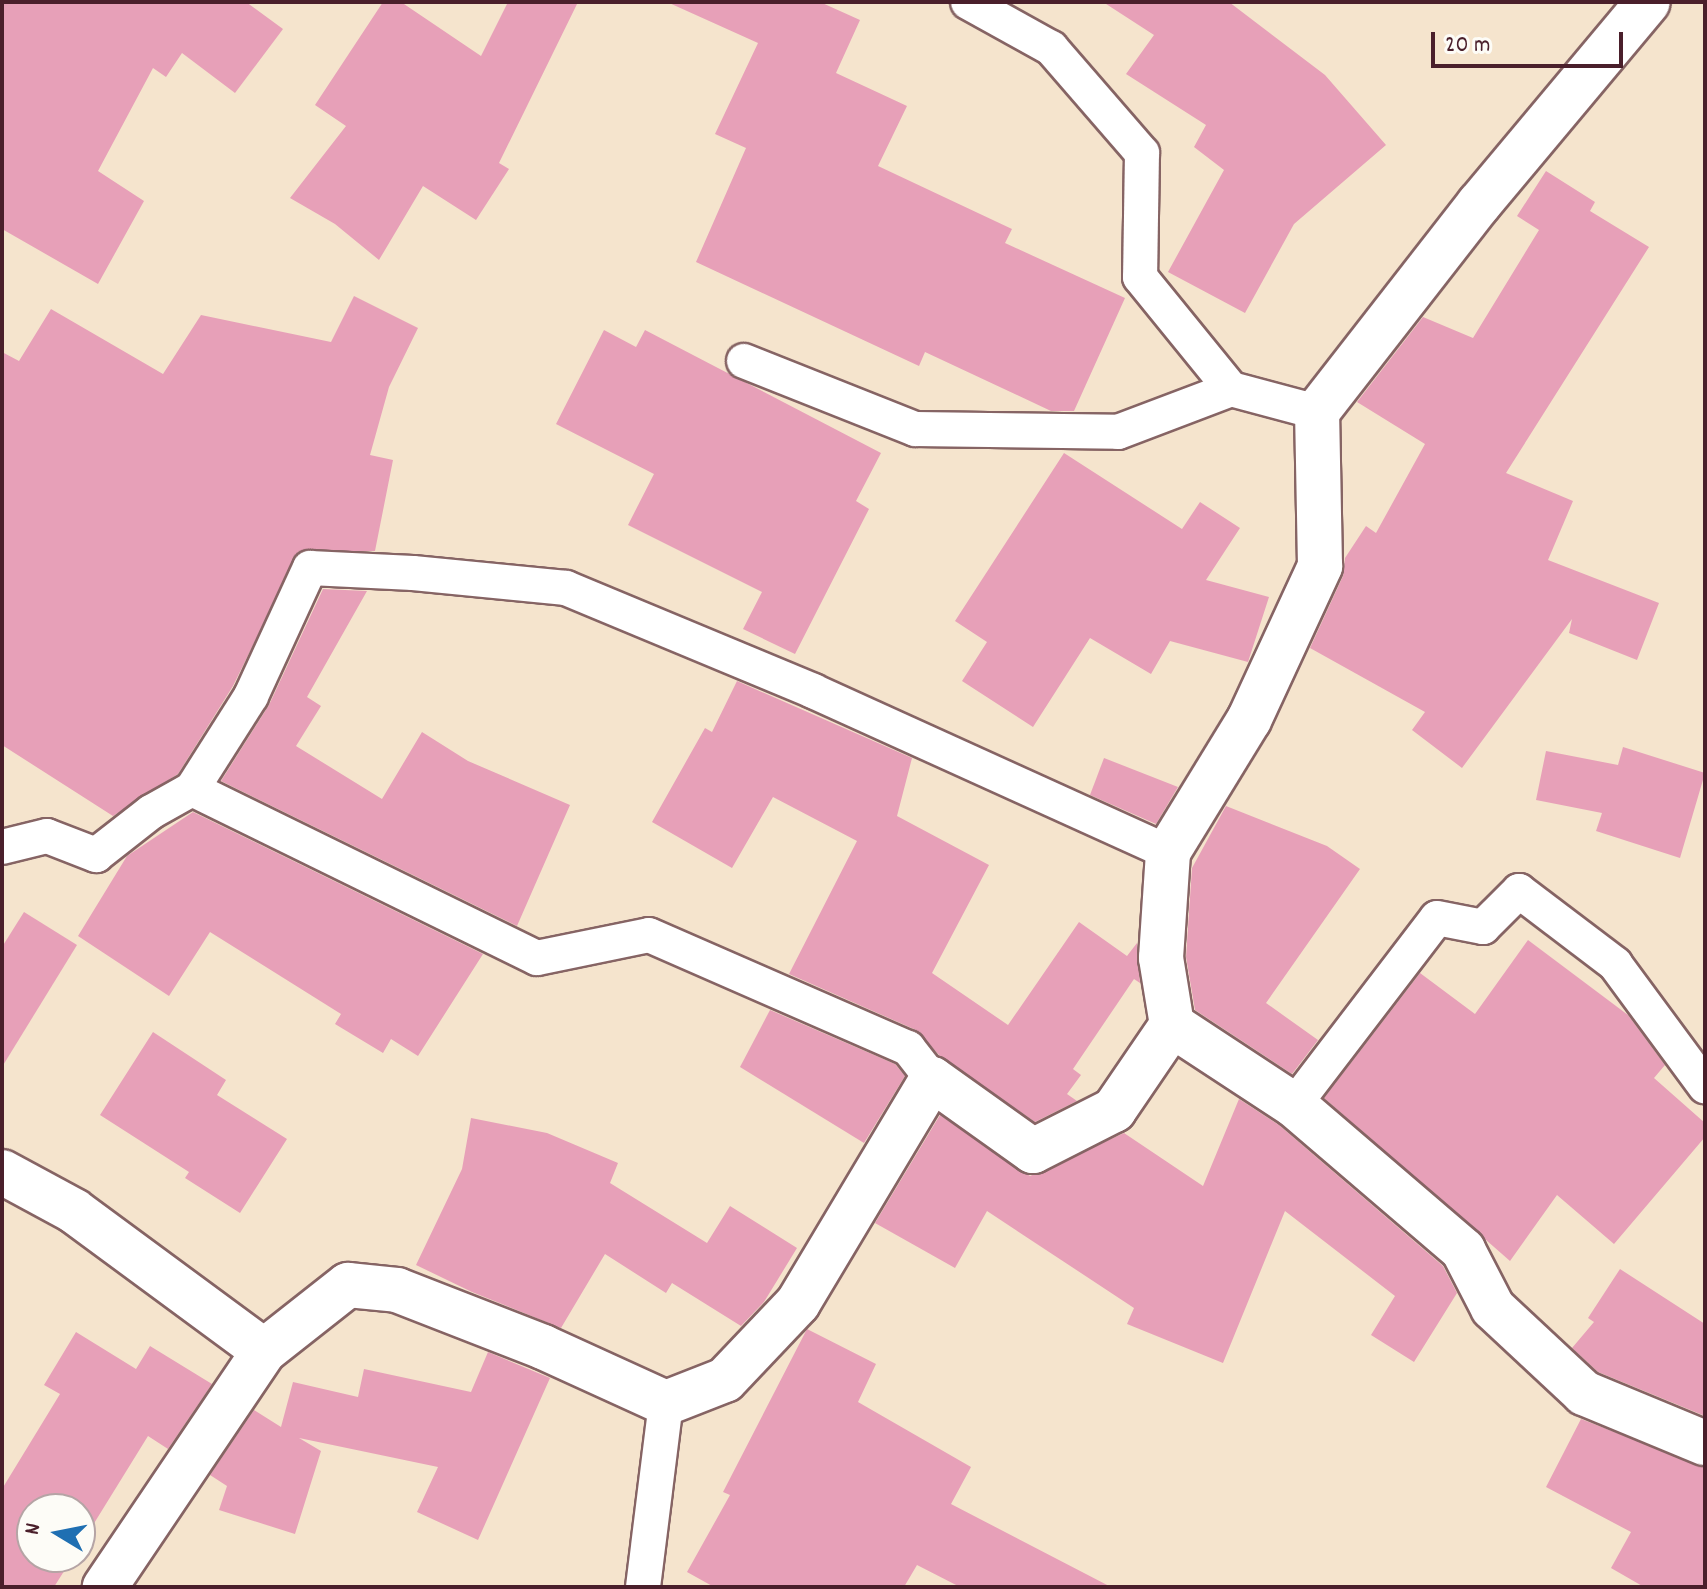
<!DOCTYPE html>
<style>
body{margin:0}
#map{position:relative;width:1707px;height:1589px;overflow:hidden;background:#f5e4cd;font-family:Dekko,sans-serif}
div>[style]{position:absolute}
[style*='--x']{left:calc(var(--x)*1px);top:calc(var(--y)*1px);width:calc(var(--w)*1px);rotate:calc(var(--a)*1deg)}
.building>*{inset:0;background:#e7a0b8}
.roads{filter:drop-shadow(2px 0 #866464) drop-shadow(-2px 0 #866464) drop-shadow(0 2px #866464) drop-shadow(0 -2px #866464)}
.lane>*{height:34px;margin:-17px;padding:0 17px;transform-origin:17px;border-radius:17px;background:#fff}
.street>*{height:44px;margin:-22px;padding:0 22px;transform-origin:22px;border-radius:22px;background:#fff}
span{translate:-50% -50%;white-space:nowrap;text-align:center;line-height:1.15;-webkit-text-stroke:7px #fdfcf7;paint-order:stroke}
.frame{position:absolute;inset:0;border:4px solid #4a1f2b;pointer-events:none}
.north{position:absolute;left:16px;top:1493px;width:80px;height:80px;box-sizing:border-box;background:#fdfcf7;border:2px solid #b5a4a5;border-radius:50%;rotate:280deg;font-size:22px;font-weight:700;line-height:32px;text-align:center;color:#4a1f2b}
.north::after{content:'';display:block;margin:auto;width:28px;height:36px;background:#1f6fb2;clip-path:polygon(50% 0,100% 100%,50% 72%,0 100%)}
.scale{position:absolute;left:1431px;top:32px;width:192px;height:36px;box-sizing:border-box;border:4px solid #4a1f2b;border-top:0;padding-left:10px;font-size:24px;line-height:28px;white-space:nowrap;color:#4a1f2b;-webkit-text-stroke:6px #fdfcf7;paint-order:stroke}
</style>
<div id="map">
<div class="building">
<div style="clip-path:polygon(2px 2px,246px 2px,283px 29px,235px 93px,182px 53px,166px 77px,153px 68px,98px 171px,144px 201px,98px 284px,2px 229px)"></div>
<div style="clip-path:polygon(383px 2px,401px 2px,481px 56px,508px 2px,578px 2px,499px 163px,509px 169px,476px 220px,423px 186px,379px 260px,335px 224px,290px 198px,346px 126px,315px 105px)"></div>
<div style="clip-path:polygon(667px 2px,820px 2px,860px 20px,836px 73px,907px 106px,878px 166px,1012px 229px,1005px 243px,1125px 298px,1074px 411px,1051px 411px,925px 352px,919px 366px,696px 262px,746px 148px,715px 134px,758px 43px)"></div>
<div style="clip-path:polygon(1103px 2px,1229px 2px,1325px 75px,1386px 145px,1294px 224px,1245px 313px,1168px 272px,1224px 170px,1194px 147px,1206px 125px,1126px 74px,1154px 35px)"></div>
<div style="clip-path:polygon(1546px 171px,1595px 202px,1590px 211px,1649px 247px,1506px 473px,1573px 501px,1548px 560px,1659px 603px,1637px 660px,1569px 633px,1572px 619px,1462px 768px,1412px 730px,1425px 712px,1310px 648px,1343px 576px,1345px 558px,1366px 526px,1376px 533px,1425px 444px,1357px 402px,1423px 317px,1473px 338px,1539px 230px,1517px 216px)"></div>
<div style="clip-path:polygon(354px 296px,418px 328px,389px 387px,370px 455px,393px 460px,375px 551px,299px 551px,233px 686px,178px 774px,113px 816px,2px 745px,2px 352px,19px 361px,51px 309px,163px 374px,201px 315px,331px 342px)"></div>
<div style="clip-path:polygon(604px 330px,636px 347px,645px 330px,881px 453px,856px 501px,869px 509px,795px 654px,743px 629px,762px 592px,628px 525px,654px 474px,556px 424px)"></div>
<div style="clip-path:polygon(1064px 453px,1182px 529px,1200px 502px,1240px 528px,1206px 580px,1269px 597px,1248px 662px,1170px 641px,1151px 674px,1090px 638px,1033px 727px,962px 681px,987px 642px,955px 621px)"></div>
<div style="clip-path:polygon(323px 589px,367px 591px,307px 697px,321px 706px,296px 746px,382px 799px,422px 732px,468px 761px,570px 805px,517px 926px,221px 781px,269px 705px)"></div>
<div style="clip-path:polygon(737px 681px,912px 758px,897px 816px,989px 865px,932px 973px,1008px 1025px,1079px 922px,1127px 956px,1137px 943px,1140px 983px,1134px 979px,1073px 1069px,1081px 1075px,1067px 1094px,1077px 1101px,1035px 1122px,940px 1056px,916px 1030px,789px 974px,857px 841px,773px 797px,732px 868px,652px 822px,705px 728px,712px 732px)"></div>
<div style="clip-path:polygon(1623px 747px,1705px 773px,1680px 858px,1596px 831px,1602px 813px,1536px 800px,1546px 751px,1618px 765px)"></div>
<div style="clip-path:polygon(1104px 758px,1178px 787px,1156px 824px,1090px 795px)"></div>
<div style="clip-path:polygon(1226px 806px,1327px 846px,1360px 869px,1266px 1003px,1318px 1040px,1292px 1074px,1195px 1010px,1186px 957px,1192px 868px)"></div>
<div style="clip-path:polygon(193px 812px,483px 954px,418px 1056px,391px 1039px,383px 1053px,335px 1024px,341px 1014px,210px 932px,169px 996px,78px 936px,127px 856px)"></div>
<div style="clip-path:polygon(24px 912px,77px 945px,2px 1067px,2px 947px)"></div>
<div style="clip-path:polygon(1528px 940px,1628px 1015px,1665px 1065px,1654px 1078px,1705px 1123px,1705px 1137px,1614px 1244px,1557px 1195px,1510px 1261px,1324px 1098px,1420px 973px,1475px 1014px)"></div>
<div style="clip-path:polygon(770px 1010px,895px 1064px,905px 1076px,864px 1143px,740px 1067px)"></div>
<div style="clip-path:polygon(153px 1032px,226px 1080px,217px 1095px,287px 1139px,240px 1213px,185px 1178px,189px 1172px,100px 1115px)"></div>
<div style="clip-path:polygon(1239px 1099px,1279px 1125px,1443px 1266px,1457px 1293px,1414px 1362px,1371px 1335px,1395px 1296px,1285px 1211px,1223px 1363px,1127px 1324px,1134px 1308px,987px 1211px,955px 1268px,875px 1223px,940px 1115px,1030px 1176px,1124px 1133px,1203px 1186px)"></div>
<div style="clip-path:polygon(471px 1118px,547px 1133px,618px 1163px,610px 1183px,707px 1243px,730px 1206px,797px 1248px,764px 1302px,741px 1326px,672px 1283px,666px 1293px,605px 1254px,561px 1328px,472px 1292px,416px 1265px,462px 1169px)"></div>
<div style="clip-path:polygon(1620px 1269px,1705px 1324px,1705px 1416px,1598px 1372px,1572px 1348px,1594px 1322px,1588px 1318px)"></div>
<div style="clip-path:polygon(807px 1329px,876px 1364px,858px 1402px,971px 1467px,951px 1504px,1111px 1587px,960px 1587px,917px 1565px,904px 1587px,714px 1587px,687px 1572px,730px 1495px,723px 1492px)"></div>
<div style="clip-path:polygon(76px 1332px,136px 1369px,150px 1346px,212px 1384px,168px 1449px,148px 1436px,80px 1546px,80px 1509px,32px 1509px,32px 1557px,73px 1557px,54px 1587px,2px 1587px,2px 1489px,60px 1394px,44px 1385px)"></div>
<div style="clip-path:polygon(488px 1352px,550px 1378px,478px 1540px,417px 1512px,438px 1467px,299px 1438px,321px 1451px,295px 1534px,219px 1510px,227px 1486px,210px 1475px,254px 1410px,281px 1427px,293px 1382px,358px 1397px,364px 1369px,471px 1392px)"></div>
<div style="clip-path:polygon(1581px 1419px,1705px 1467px,1705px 1587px,1644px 1587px,1611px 1568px,1631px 1532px,1546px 1487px)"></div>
</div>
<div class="roads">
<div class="lane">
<div style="--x:968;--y:2;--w:95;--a:29"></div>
<div style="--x:1051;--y:48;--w:139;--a:49.1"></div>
<div style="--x:1142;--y:153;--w:124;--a:90.9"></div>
<div style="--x:1140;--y:277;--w:144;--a:50.9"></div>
<div style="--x:1231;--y:389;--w:89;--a:15"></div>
<div style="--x:744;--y:361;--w:184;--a:21.7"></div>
<div style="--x:915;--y:429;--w:203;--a:0.8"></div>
<div style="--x:1118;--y:432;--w:121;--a:-20.8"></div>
<div style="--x:192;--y:789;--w:110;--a:-57.6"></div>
<div style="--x:251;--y:696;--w:141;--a:-65.3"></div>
<div style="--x:310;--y:568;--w:103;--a:2.8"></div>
<div style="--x:413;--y:573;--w:154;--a:5.6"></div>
<div style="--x:566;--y:588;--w:268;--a:22.6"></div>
<div style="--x:813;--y:691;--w:390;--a:24.4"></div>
<div style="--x:2;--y:847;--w:46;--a:-13.7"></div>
<div style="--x:47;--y:836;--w:53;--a:21.2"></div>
<div style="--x:96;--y:855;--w:70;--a:-38"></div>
<div style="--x:151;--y:812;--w:47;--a:-29.3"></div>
<div style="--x:192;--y:789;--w:384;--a:26.1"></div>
<div style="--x:537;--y:958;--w:114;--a:-11.6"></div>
<div style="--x:649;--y:935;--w:283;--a:23.6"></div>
<div style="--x:908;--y:1048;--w:39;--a:52"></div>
<div style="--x:1294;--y:1105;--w:235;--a:-52.6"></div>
<div style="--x:1437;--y:918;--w:47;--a:11.1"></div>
<div style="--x:1483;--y:927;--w:51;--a:-45"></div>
<div style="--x:1519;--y:891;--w:121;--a:37.2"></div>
<div style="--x:1615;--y:964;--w:152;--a:53.6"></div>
<div style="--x:643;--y:1587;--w:185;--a:-82.9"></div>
</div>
<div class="street">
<div style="--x:1172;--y:1025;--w:68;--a:-99.3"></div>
<div style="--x:1161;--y:958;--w:106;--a:-86.2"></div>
<div style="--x:1168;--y:852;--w:155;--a:-58.5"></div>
<div style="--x:1249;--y:720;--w:170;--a:-65.2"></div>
<div style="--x:1320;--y:566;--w:154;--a:-91.1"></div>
<div style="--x:1317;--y:412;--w:264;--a:-52.1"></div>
<div style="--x:1479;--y:204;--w:263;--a:-50.1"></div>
<div style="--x:2;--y:1172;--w:82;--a:28.4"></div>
<div style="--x:74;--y:1211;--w:236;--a:36.4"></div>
<div style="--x:264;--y:1351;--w:285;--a:124"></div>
<div style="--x:264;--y:1351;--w:107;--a:-38.2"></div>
<div style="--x:348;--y:1285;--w:49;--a:5.8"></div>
<div style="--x:397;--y:1290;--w:157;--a:21.3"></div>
<div style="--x:543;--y:1347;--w:135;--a:24.5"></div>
<div style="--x:666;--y:1403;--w:63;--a:-21.3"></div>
<div style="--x:725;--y:1380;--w:106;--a:-46.5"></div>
<div style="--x:798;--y:1303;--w:261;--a:-59.1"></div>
<div style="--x:932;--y:1079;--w:124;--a:35.5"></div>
<div style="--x:1033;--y:1151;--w:91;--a:-26.8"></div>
<div style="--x:1114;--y:1110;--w:103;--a:-55.7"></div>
<div style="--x:1172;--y:1025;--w:146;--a:33.3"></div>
<div style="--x:1294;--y:1105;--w:223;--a:40.6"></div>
<div style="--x:1463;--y:1250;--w:65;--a:62.7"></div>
<div style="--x:1493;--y:1308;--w:125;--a:43"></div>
<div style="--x:1584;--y:1393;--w:131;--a:22.5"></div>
</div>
</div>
<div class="frame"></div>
<div class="north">N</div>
<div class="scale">20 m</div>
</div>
